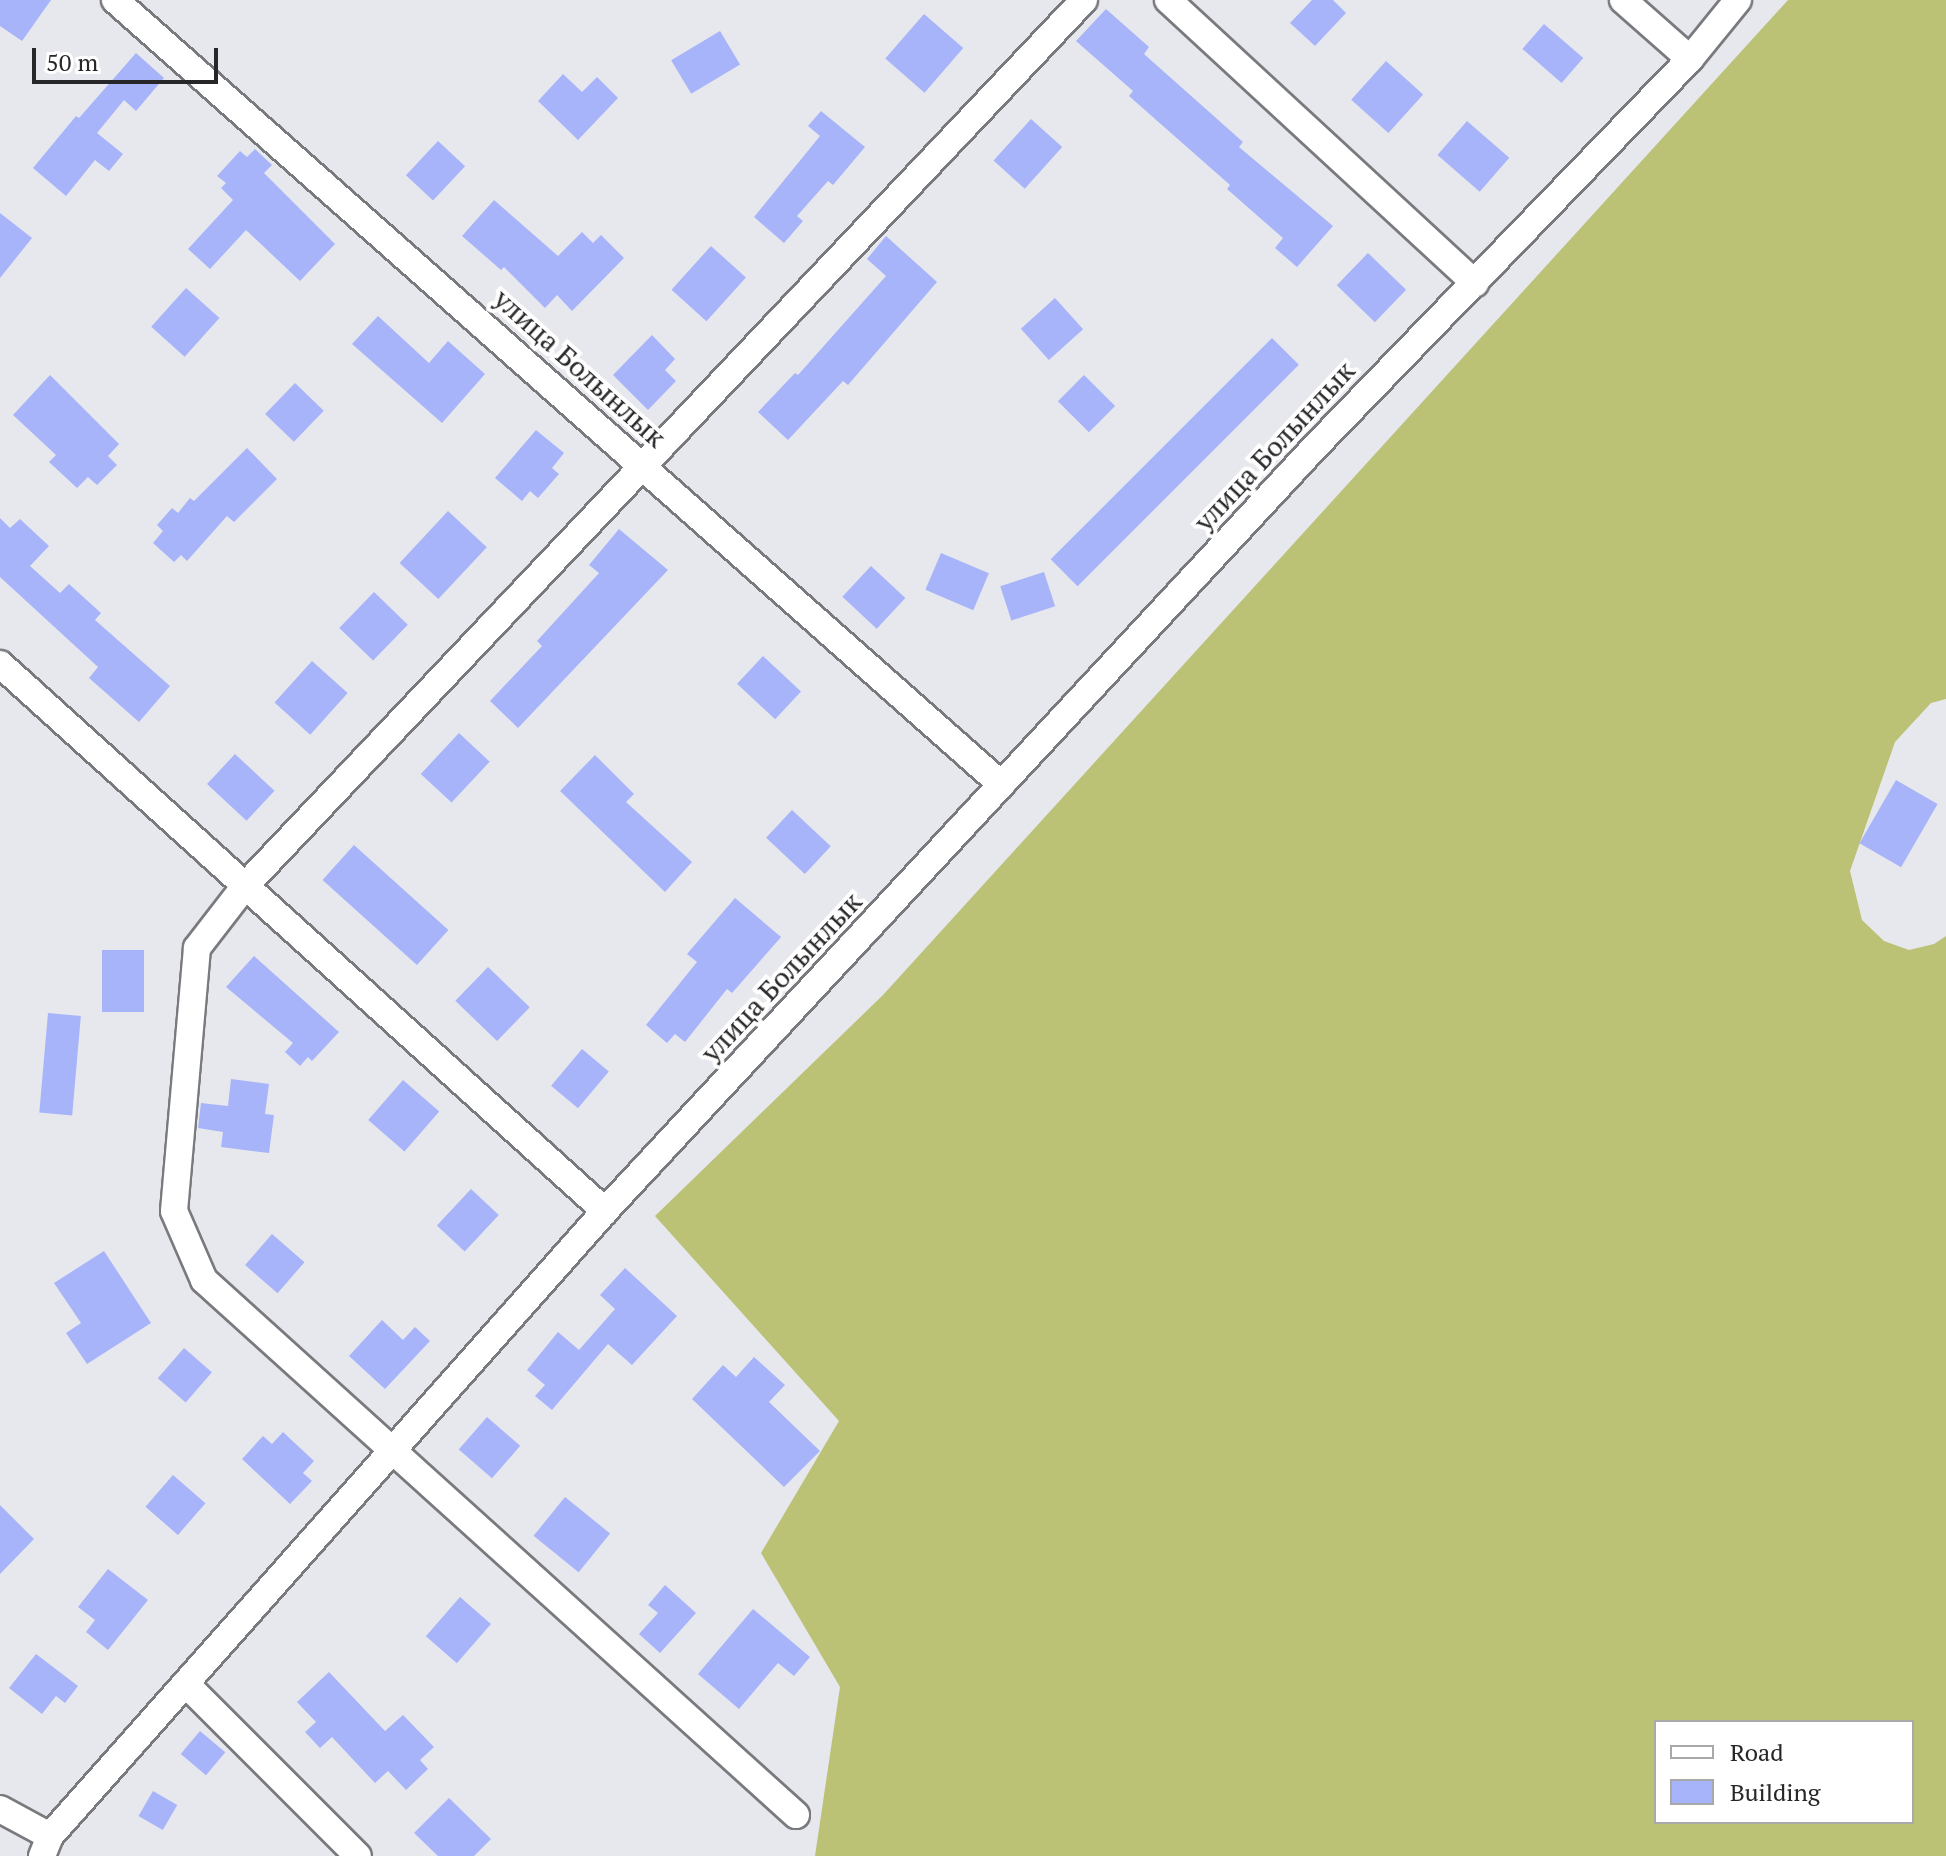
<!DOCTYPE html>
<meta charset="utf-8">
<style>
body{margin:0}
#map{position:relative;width:1946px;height:1856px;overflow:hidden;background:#e7e8ed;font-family:"PT Serif",serif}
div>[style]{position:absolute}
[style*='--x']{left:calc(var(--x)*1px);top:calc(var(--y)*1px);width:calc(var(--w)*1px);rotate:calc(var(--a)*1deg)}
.forest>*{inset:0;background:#bbc276}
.building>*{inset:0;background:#a7b4f9;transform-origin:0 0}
.roads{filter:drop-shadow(2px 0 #797a7e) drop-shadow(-2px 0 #797a7e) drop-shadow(0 2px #797a7e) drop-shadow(0 -2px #797a7e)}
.minor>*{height:26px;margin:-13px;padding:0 13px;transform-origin:13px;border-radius:13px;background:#fff}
span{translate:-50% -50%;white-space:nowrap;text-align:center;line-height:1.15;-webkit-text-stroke:8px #fff;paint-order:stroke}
.street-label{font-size:28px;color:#272729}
.legend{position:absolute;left:1654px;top:1720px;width:260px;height:104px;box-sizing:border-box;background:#fff;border:2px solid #a9a9a9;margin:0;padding:10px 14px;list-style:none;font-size:24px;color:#272729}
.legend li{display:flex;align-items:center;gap:16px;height:40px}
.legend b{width:40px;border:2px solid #a9a9a9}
.scale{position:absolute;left:32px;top:48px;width:186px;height:36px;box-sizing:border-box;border:4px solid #272729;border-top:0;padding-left:10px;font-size:24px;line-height:28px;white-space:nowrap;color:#272729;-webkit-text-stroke:6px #fff;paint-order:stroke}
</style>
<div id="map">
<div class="forest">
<div style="clip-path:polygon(evenodd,1788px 0,1946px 0,1946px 699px,1931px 703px,1895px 742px,1850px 871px,1862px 920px,1884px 941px,1909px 950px,1934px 944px,1946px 936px,1946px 1856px,815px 1856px,840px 1687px,761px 1553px,839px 1421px,655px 1216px,883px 995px,1788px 0,1656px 1722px,1912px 1722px,1912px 1822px,1656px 1822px,1656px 1722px)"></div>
</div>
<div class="building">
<div style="clip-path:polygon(0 0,51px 0,22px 41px,0 26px)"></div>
<div style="clip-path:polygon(1312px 0,1333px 0,1346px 13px,1315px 46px,1290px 23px)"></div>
<div style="clip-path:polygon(1106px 9px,1149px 47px,1144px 54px,1243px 142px,1239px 147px,1333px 226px,1297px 267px,1275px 248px,1283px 238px,1227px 189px,1230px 185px,1129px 96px,1133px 91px,1076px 41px)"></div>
<div style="left:924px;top:14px;width:52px;height:59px;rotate:41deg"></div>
<div style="left:1544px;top:24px;width:52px;height:33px;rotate:41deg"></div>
<div style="left:720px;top:31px;width:39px;height:57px;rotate:59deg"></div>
<div style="clip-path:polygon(136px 53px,164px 78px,136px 111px,124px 100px,97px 133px,123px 154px,109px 171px,95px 160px,66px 196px,33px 168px,76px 116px,79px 118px)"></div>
<div style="left:1386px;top:61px;width:50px;height:52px;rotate:42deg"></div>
<div style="clip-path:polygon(563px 74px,582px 92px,597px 77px,618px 98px,578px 140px,538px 101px)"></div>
<div style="clip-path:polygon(821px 111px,865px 147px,833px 185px,828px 181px,797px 216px,803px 221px,784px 243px,754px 217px,820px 136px,808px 126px)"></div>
<div style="left:1031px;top:119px;width:42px;height:56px;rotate:42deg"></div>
<div style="left:1467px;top:121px;width:56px;height:45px;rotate:41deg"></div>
<div style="left:438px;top:141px;width:37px;height:47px;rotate:43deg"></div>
<div style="clip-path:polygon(255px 149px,272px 165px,264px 173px,335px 244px,300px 281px,246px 230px,210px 269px,188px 249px,233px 200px,221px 188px,226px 183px,217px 176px,240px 151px,247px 157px)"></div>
<div style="clip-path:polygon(494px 200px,558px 256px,582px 232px,593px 243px,601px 235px,624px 258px,572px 311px,557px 295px,545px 308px,504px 267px,501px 270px,462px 236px)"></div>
<div style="clip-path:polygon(0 213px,32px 238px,0 278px)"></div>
<div style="clip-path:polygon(886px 236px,937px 282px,848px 385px,843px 381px,788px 440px,758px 412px,795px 373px,798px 375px,886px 276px,867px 259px)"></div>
<div style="left:711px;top:246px;width:47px;height:59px;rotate:42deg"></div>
<div style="left:1368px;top:253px;width:53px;height:45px;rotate:44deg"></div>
<div style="left:186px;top:288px;width:45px;height:52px;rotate:42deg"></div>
<div style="left:1055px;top:298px;width:42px;height:46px;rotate:48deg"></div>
<div style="clip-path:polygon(378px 316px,429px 363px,448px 341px,485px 374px,442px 423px,352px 344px)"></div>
<div style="clip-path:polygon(652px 335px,675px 359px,665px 370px,676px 381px,648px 410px,613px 375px)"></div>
<div style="left:1272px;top:338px;width:38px;height:313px;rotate:45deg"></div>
<div style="clip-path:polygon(50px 375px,119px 444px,108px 456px,117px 465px,97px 485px,88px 477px,77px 488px,49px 462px,56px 455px,13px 415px)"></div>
<div style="left:1084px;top:375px;width:44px;height:37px;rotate:45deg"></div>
<div style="left:295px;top:383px;width:40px;height:43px;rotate:44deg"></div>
<div style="clip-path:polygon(536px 430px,564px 453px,552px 468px,559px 474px,538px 498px,530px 491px,522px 501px,495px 478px)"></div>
<div style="clip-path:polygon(247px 448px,277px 479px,234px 522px,227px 516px,187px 561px,181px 555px,174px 562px,153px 543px,163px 531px,157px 525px,172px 508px,178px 513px,190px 498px,194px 501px)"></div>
<div style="left:448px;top:511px;width:53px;height:71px;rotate:43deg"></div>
<div style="clip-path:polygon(0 518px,10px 528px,20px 519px,49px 546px,30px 566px,60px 593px,69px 584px,101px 613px,95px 620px,170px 686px,139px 722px,89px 678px,98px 667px,0 577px)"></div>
<div style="clip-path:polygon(619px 529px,668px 570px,518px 728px,490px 701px,542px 646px,537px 641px,599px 573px,589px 565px)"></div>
<div style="left:941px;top:553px;width:52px;height:40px;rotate:23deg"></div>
<div style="left:871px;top:566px;width:47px;height:42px;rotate:43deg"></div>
<div style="left:1044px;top:572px;width:36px;height:46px;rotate:72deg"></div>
<div style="left:374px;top:592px;width:47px;height:50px;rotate:44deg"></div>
<div style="left:763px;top:656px;width:52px;height:38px;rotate:43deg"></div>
<div style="left:312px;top:661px;width:48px;height:56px;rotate:42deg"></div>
<div style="left:459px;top:733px;width:42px;height:56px;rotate:43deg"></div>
<div style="left:235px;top:754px;width:54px;height:41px;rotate:43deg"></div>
<div style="clip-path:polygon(595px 755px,634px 794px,626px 802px,692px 862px,665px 892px,560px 791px)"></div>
<div style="left:1896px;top:780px;width:48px;height:73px;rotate:30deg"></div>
<div style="left:792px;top:810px;width:53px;height:38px;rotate:43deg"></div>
<div style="left:354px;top:845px;width:127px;height:47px;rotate:42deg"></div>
<div style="clip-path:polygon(735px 898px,781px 937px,732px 993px,727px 989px,685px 1042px,675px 1034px,667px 1043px,646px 1025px,697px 962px,687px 954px)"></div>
<div style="left:102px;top:950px;width:42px;height:62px"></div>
<div style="clip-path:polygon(254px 956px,339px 1032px,312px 1061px,308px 1057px,300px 1066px,285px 1052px,293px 1043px,226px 987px)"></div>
<div style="left:488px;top:967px;width:58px;height:47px;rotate:44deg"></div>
<div style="left:48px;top:1013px;width:33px;height:100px;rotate:5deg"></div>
<div style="left:582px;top:1049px;width:35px;height:48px;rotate:40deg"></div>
<div style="clip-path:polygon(231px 1079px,269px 1084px,265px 1114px,274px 1115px,269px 1153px,221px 1147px,223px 1132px,198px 1128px,201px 1103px,228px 1106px)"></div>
<div style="left:403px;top:1080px;width:48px;height:53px;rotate:41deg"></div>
<div style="left:471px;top:1189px;width:38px;height:50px;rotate:43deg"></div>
<div style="left:272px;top:1234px;width:43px;height:41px;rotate:41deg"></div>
<div style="clip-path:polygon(104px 1251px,151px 1323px,87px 1364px,66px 1333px,81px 1323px,54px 1283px)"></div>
<div style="clip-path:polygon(625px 1268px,677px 1316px,632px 1365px,608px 1344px,552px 1410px,535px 1396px,545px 1385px,527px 1370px,558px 1332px,579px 1350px,615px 1309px,600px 1295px)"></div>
<div style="clip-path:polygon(382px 1320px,403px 1340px,415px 1327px,430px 1341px,385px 1389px,349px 1356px)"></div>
<div style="left:184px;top:1348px;width:37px;height:40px;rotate:41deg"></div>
<div style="clip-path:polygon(754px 1357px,785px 1385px,769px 1402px,820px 1451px,784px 1487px,692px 1399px,723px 1365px,736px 1377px)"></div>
<div style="left:487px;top:1417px;width:44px;height:43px;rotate:41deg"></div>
<div style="clip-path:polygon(283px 1432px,314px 1461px,303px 1473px,312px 1481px,290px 1504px,242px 1459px,263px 1436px,272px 1444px)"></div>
<div style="left:173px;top:1475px;width:43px;height:42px;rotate:41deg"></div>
<div style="left:565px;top:1497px;width:58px;height:50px;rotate:39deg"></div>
<div style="clip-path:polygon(0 1505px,34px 1539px,0 1574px)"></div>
<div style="clip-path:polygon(108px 1569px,148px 1600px,108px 1650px,86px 1632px,95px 1620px,78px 1607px)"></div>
<div style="clip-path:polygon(665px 1585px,696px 1613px,660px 1653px,639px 1634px,658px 1613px,648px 1605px)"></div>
<div style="left:460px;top:1597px;width:41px;height:52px;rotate:41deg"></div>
<div style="clip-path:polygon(753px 1609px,810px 1657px,794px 1676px,778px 1663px,739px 1709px,698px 1674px)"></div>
<div style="clip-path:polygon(36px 1654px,78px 1686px,65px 1703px,56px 1696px,42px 1714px,9px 1688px)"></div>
<div style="clip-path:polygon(329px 1672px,385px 1731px,403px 1715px,434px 1747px,420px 1760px,428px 1769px,406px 1790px,388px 1771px,375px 1783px,332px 1737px,320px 1748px,305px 1732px,316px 1722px,297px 1702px)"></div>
<div style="left:200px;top:1731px;width:33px;height:30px;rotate:40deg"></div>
<div style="left:153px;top:1791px;width:28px;height:29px;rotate:30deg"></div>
<div style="clip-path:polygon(449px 1798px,491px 1839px,474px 1856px,438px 1856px,414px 1833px)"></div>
</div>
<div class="roads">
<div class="minor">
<div style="--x:115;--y:0;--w:1184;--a:41.51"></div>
<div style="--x:1168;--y:0;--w:418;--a:42.7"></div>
<div style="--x:1623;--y:0;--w:89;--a:41.4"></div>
<div style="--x:0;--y:664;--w:816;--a:42.12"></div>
<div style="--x:186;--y:1684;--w:243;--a:45"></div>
<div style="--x:0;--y:1809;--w:57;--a:28.4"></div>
<div style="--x:796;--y:1815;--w:798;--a:-137.9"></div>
<div style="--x:204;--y:1280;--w:75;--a:-113.5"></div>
<div style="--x:174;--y:1211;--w:264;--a:-85"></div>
<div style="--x:197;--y:948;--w:78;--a:-52.3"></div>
<div style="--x:245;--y:886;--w:1220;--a:-46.56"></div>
<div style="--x:42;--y:1856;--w:22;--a:-68"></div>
<div style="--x:50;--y:1836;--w:836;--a:-48.39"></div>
<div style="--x:605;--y:1211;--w:1042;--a:-47.1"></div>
<div style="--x:1314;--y:448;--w:541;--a:-45.97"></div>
<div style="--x:1690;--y:59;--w:76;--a:-50.9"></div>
</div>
</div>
<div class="street-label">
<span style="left:580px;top:368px;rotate:42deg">улица Болынлык</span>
<span style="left:1274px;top:446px;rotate:-47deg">улица Болынлык</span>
<span style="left:781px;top:977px;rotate:-47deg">улица Болынлык</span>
</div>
<ul class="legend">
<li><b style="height:10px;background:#fff"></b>Road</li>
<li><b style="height:22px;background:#a7b4f9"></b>Building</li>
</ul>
<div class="scale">50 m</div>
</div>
